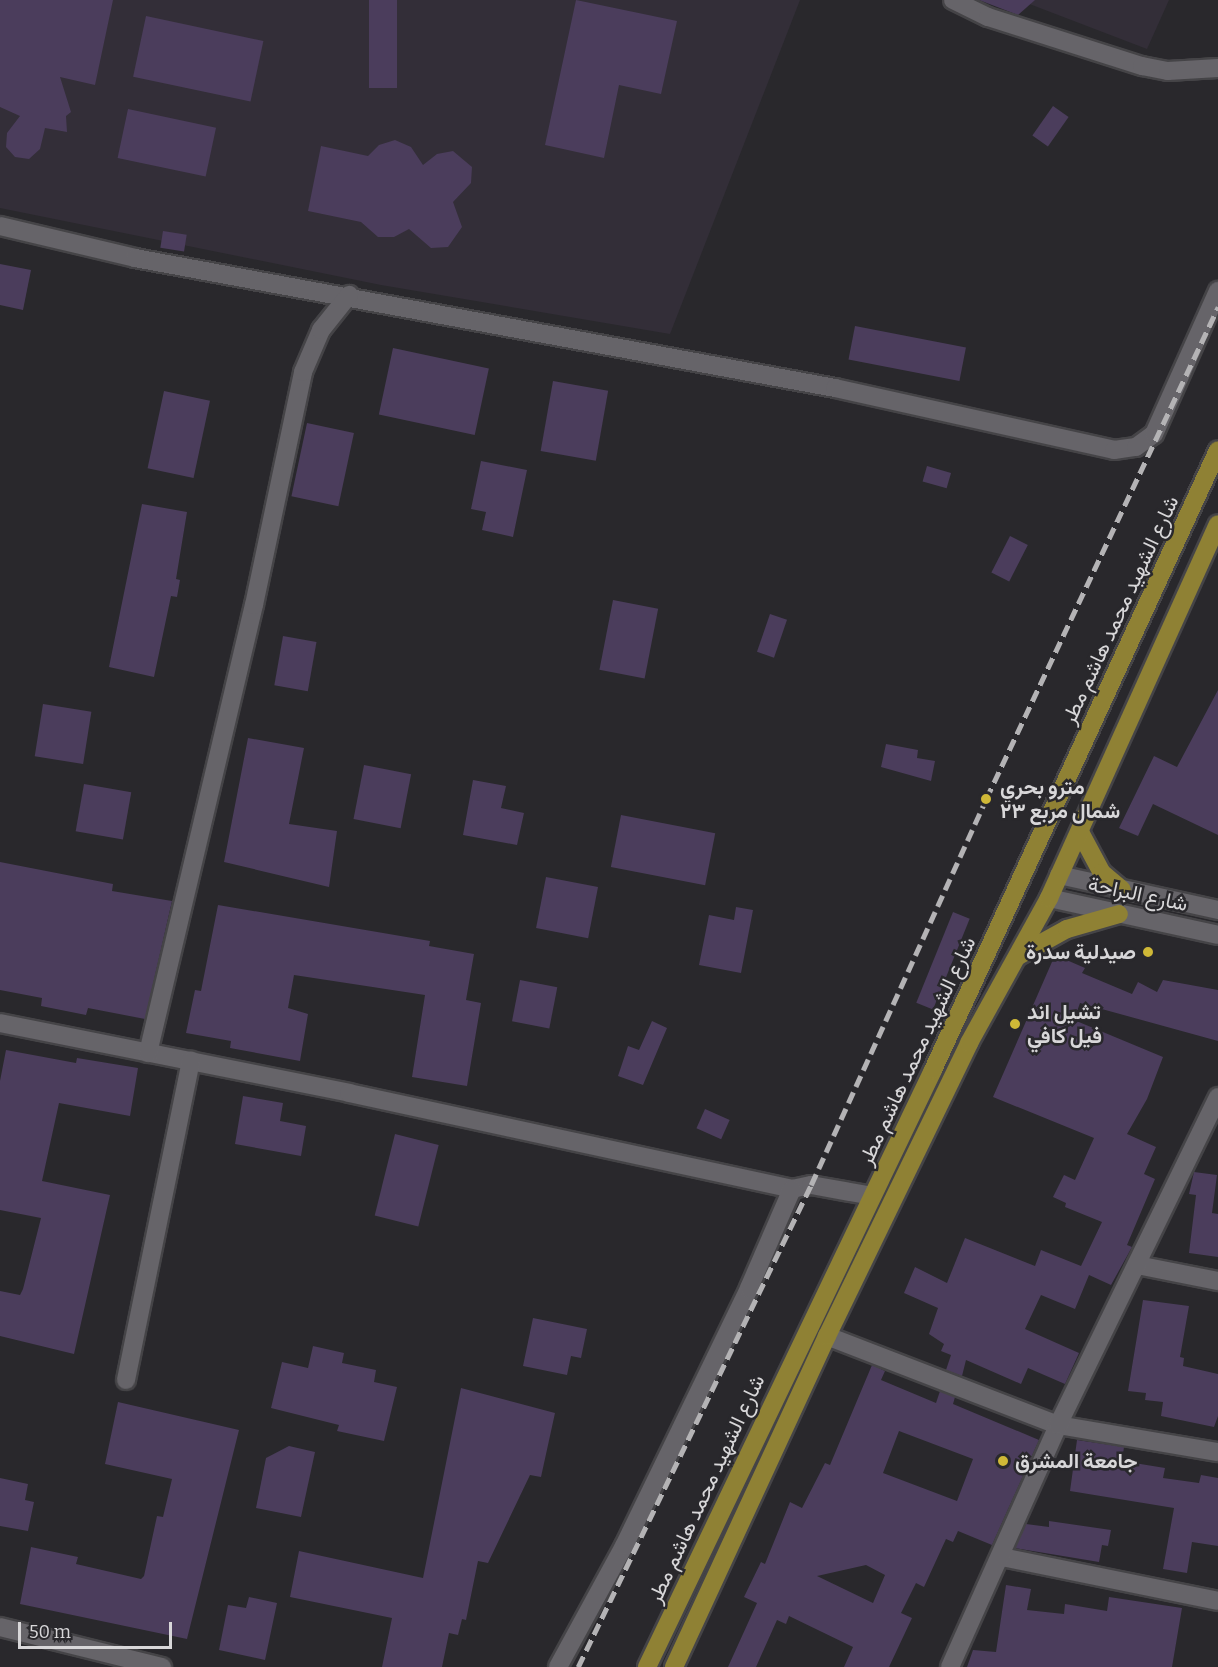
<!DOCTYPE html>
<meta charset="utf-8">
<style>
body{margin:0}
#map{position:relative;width:1218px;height:1667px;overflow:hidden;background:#29282c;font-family:Bitter,Vazirmatn,serif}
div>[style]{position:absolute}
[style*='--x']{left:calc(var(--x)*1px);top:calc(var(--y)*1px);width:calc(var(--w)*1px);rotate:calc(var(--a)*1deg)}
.built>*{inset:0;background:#332e38}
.building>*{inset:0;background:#4b3d5c;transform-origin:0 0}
.roads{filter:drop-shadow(2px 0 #454447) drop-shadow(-2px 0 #454447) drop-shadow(0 2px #454447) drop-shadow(0 -2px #454447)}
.minor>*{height:18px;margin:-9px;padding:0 9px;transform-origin:9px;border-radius:9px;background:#666469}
.major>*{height:18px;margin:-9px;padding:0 9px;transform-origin:9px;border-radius:9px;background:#8f8134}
.rail>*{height:4.5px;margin-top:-2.25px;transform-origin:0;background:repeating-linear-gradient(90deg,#b4b3b5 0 12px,transparent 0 18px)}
.dots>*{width:16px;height:16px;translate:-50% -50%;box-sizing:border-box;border:3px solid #29282c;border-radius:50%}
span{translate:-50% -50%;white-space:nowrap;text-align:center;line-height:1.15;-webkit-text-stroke:5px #29282c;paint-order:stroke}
.street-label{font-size:21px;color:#d8d7d9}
.poi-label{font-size:21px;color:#d8d7d9;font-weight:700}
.left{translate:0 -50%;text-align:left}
.right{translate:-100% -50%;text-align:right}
.scale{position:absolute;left:18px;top:1622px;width:154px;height:27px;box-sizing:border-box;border:3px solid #d8d7d9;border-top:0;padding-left:8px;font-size:18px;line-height:21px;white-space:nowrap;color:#d8d7d9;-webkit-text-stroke:4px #29282c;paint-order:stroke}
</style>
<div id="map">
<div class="built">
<div style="clip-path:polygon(0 0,800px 0,670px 334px,381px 285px,0 208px)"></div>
<div style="clip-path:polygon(1019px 0,1169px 0,1147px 49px)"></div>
</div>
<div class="building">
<div style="clip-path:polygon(0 0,113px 0,95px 85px,60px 77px,71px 112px,66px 116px,67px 132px,45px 128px,40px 149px,29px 159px,15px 157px,6px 147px,7px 133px,20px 116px,0 107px)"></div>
<div style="left:369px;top:0;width:28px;height:88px"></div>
<div style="clip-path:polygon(576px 0,677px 21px,661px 94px,619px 85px,604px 158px,545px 145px)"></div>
<div style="clip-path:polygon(979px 0,1035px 0,1018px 15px)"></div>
<div style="left:146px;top:16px;width:120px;height:62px;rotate:12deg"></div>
<div style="left:1053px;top:106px;width:19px;height:36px;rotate:35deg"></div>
<div style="left:128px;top:109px;width:90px;height:50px;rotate:12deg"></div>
<div style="clip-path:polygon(395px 140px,411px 147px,423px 165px,437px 154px,453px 151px,472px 167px,471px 183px,453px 202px,462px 227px,448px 247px,431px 248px,409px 229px,394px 237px,378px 237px,361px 222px,308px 211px,321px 146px,368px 156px,379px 145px)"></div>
<div style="left:163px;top:231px;width:24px;height:17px;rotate:9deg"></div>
<div style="clip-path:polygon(0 264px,31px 270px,23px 310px,0 305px)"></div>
<div style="left:855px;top:326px;width:113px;height:34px;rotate:11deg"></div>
<div style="left:393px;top:348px;width:98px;height:68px;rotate:12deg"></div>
<div style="left:553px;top:381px;width:56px;height:71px;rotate:10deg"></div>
<div style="left:164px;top:391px;width:47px;height:79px;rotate:12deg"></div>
<div style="left:307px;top:423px;width:48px;height:75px;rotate:12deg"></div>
<div style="clip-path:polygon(481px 461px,527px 470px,513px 537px,482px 530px,486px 512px,471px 509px)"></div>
<div style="left:927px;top:466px;width:25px;height:16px;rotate:16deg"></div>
<div style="clip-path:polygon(142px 504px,187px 512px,176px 579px,180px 580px,177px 597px,171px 596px,154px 677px,109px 667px)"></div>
<div style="left:1010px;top:536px;width:20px;height:41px;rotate:27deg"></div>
<div style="left:613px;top:600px;width:46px;height:71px;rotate:11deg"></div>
<div style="left:770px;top:614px;width:18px;height:40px;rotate:19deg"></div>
<div style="left:283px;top:636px;width:34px;height:50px;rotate:10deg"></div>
<div style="clip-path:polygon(1218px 690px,1218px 835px,1153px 804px,1138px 836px,1119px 828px,1154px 756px,1177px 767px)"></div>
<div style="left:43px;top:704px;width:49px;height:53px;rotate:9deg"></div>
<div style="clip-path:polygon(248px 738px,304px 748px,289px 824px,337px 831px,329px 887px,224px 862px)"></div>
<div style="clip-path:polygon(886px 744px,918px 750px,917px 758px,935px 761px,931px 781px,881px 767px)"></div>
<div style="left:364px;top:765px;width:48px;height:55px;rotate:11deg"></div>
<div style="clip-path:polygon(473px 780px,506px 786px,501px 808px,524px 813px,517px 845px,463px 835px)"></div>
<div style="left:84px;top:784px;width:48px;height:48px;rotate:10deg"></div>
<div style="left:621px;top:815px;width:96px;height:53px;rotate:11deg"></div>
<div style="clip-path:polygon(0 862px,113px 884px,112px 891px,172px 901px,145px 1019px,88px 1008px,86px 1015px,41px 1006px,42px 998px,0 990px)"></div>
<div style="left:546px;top:877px;width:53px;height:52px;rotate:11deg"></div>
<div style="clip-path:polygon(218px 905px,430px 941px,429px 946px,474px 954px,466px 1000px,481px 1003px,467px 1086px,412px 1077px,425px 995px,294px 975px,288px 1008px,308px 1014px,300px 1061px,230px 1048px,231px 1041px,186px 1033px,195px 990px,201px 991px)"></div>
<div style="clip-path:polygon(736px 907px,753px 910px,741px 973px,699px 965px,709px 915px,734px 920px)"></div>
<div style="left:953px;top:912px;width:18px;height:98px;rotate:22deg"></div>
<div style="clip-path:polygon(1055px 955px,1085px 968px,1082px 973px,1132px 994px,1138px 982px,1157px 992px,1163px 980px,1218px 990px,1218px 1041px,1080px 1003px,1074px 1020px,1163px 1057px,1147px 1099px,1127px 1134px,1156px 1147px,1144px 1174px,1155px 1179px,1127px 1245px,1132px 1247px,1111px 1285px,1089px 1275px,1075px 1309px,1041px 1295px,1025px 1329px,1079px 1353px,1065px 1384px,1028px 1368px,1021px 1384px,966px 1360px,962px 1376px,946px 1370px,951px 1355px,941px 1351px,944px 1344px,929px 1334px,938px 1308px,904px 1293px,915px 1267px,947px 1283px,965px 1238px,1035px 1266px,1041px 1250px,1081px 1266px,1102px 1222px,1065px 1207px,1066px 1203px,1053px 1197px,1064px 1175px,1075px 1180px,1094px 1138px,993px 1097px)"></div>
<div style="left:520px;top:980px;width:38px;height:42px;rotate:11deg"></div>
<div style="clip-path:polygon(652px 1021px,667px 1028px,643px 1085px,618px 1076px,628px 1046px,639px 1050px)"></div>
<div style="clip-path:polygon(6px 1050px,76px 1063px,77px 1058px,138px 1068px,130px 1116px,59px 1103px,42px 1181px,110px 1195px,74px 1354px,0 1336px,0 1291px,20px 1295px,23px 1289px,41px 1218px,0 1210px,0 1081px)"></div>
<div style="clip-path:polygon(243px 1096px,283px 1103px,280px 1121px,306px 1126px,301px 1156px,235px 1144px)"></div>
<div style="left:705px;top:1109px;width:27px;height:21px;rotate:24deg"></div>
<div style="left:395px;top:1134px;width:45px;height:84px;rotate:14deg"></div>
<div style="clip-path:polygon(1194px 1172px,1217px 1175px,1212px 1213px,1218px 1214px,1218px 1257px,1189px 1253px,1196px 1195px,1189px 1194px)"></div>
<div style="clip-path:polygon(1143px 1300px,1189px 1306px,1180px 1357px,1184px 1358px,1183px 1366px,1218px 1374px,1218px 1416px,1214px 1427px,1161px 1416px,1163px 1402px,1145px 1400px,1146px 1393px,1128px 1391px)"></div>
<div style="clip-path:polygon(533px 1318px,587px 1329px,581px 1358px,571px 1356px,567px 1375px,523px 1366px)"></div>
<div style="clip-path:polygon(313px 1346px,344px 1353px,342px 1363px,376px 1370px,374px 1382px,397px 1387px,384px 1441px,337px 1431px,339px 1425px,271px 1408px,282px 1362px,308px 1368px)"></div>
<div style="clip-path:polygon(evenodd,872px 1365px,885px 1371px,881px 1380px,936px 1403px,940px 1391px,955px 1397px,953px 1404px,1039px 1440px,992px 1545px,958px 1531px,953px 1542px,946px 1539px,924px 1587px,916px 1583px,901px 1613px,912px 1618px,889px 1667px,844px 1667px,853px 1647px,789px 1616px,786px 1624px,777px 1620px,756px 1667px,728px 1667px,757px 1603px,744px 1597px,761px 1562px,765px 1564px,790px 1502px,802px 1508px,825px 1463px,830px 1465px,872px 1365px,899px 1431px,973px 1459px,957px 1501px,883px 1473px,899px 1431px,872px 1365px,866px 1565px,885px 1575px,873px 1603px,817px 1576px,866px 1565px)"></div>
<div style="clip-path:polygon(461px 1388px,555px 1413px,541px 1477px,530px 1475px,488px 1563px,478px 1561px,466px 1620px,462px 1619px,458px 1635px,449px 1633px,442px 1667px,382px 1667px,392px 1618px,290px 1597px,299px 1551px,423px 1578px)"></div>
<div style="clip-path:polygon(118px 1402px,239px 1430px,187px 1639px,20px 1604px,31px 1547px,78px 1557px,76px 1564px,141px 1579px,144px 1576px,157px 1516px,163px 1517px,172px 1479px,105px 1464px)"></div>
<div style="clip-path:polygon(1077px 1440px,1124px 1447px,1122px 1461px,1165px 1468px,1163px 1478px,1199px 1483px,1201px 1475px,1218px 1478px,1218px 1546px,1192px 1542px,1187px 1573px,1163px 1569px,1174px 1508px,1070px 1491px)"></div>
<div style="clip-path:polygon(289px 1446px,315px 1452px,301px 1517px,256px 1508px,266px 1458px)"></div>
<div style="clip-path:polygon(0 1478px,28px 1484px,25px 1500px,34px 1502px,28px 1531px,0 1526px)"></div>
<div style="clip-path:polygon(1049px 1521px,1111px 1530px,1108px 1546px,1102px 1545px,1099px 1562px,1015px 1548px,1026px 1524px,1049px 1527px)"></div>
<div style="clip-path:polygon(1006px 1585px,1031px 1589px,1027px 1610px,1064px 1614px,1065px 1604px,1107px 1611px,1109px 1597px,1182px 1608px,1172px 1667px,967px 1667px,973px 1650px,996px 1652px)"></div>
<div style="clip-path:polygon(249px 1597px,277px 1603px,265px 1660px,219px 1650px,228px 1605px,246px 1608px)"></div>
</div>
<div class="roads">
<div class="minor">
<div style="--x:953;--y:0;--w:39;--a:26"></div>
<div style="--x:988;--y:17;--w:162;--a:17.7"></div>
<div style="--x:1142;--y:66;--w:26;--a:11"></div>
<div style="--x:1168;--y:71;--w:50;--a:-3.4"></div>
<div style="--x:0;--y:226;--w:139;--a:13.3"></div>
<div style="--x:135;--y:258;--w:712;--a:10.52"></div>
<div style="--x:835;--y:388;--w:286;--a:12.5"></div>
<div style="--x:1114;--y:450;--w:22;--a:-8"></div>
<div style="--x:1136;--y:447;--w:22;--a:-36"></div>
<div style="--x:1154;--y:434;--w:157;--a:-65.9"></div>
<div style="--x:1059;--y:875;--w:163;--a:12.4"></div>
<div style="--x:1049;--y:898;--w:173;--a:12.3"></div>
<div style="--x:0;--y:1023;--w:356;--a:11.3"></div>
<div style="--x:349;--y:1093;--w:453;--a:12.2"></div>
<div style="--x:792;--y:1189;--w:19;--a:-12"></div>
<div style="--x:811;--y:1185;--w:62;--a:10.2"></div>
<div style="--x:148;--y:1053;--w:460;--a:-76.7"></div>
<div style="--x:254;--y:605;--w:238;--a:-78.1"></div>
<div style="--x:303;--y:372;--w:46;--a:-66.8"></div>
<div style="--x:321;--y:330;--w:45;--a:-51.3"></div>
<div style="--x:1137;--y:1265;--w:83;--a:11.2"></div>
<div style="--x:827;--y:1336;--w:248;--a:21.1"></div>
<div style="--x:1058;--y:1425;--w:162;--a:9.6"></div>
<div style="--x:126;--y:1380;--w:326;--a:-78.5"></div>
<div style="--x:1002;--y:1557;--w:220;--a:11.5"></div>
<div style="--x:0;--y:1627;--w:167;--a:13.9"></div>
<div style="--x:558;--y:1667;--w:138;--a:-61.4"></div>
<div style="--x:624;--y:1546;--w:287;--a:-64.1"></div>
<div style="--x:749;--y:1288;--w:108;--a:-66.5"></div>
<div style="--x:950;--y:1667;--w:265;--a:-65.9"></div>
<div style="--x:1058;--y:1425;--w:365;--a:-64"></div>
</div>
<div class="major">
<div style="--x:1080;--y:832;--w:47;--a:61.8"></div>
<div style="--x:1102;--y:873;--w:26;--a:40"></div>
<div style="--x:1018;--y:956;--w:56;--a:-28.9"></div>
<div style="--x:1067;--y:929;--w:54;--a:-16.1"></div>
<div style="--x:647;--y:1667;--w:662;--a:-64.4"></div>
<div style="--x:933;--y:1070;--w:682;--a:-65.31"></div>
<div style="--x:674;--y:1667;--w:365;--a:-65.2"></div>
<div style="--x:827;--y:1336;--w:326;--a:-64.1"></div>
<div style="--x:969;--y:1043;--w:166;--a:-61.1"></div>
<div style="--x:1049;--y:898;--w:410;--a:-65.7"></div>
</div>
</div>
<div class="rail">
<div style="--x:578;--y:1667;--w:535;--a:-64.2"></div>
<div style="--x:811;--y:1185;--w:424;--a:-65.6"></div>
<div style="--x:986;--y:799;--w:544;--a:-64.75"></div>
</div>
<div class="dots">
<div style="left:986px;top:799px;background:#cfb837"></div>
<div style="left:1148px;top:952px;background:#cfb837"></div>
<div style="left:1015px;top:1024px;background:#cfb837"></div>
<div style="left:1003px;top:1461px;background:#cfb837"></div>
</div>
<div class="street-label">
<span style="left:1120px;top:610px;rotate:-65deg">شارع الشهيد محمد هاشم مطر</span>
<span style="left:1138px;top:894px;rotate:12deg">شارع البراحة</span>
<span style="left:917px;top:1051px;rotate:-65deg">شارع الشهيد محمد هاشم مطر</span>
<span style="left:706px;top:1489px;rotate:-65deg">شارع الشهيد محمد هاشم مطر</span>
</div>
<div class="poi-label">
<span class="left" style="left:1000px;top:799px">مترو بحري<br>شمال مربع ٢٣</span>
<span class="right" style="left:1136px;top:952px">صيدلية سدرة</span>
<span class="left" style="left:1027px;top:1024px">تشيل اند<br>فيل كافي</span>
<span class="left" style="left:1015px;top:1461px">جامعة المشرق</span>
</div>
<div class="scale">50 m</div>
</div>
